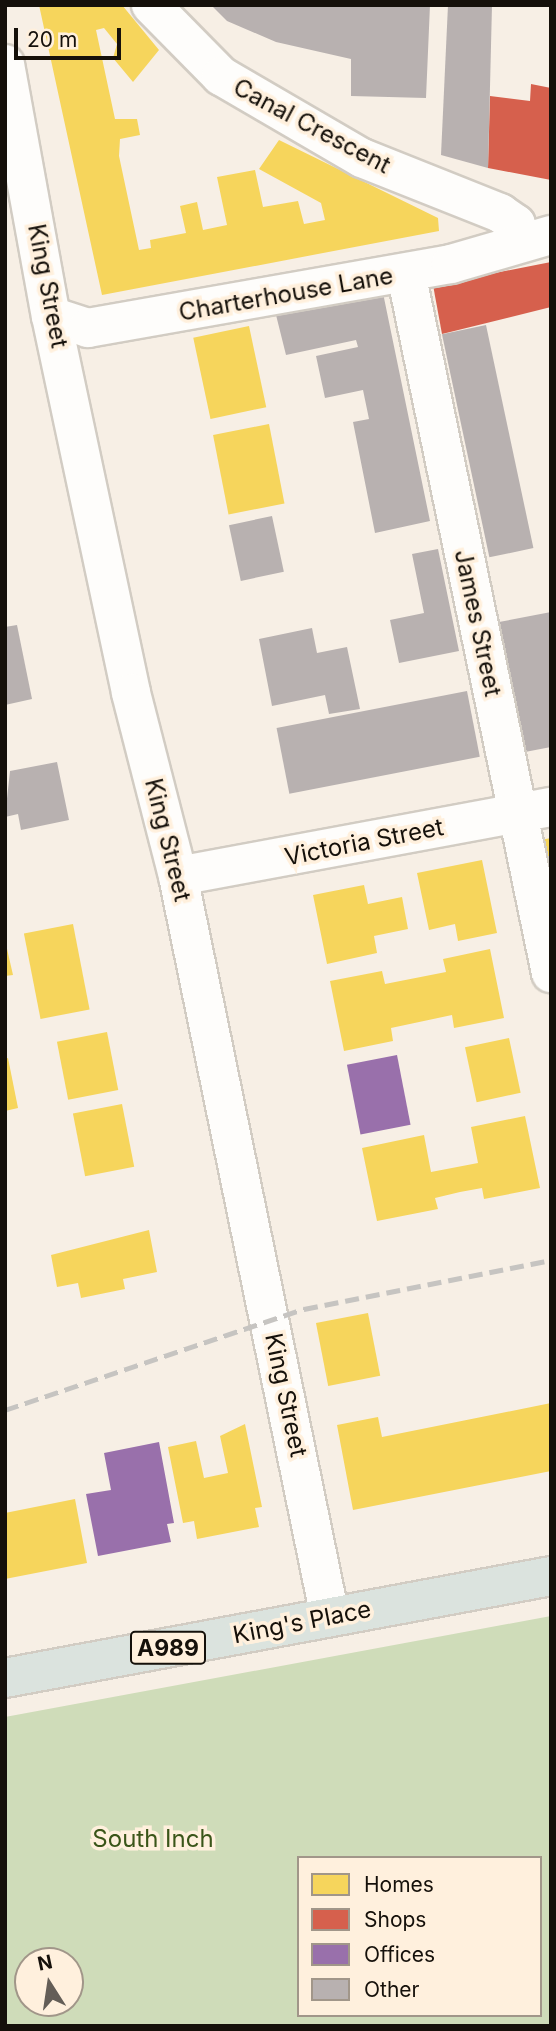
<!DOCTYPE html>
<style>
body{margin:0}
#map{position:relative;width:556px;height:2031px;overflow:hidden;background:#f7efe5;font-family:Inter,sans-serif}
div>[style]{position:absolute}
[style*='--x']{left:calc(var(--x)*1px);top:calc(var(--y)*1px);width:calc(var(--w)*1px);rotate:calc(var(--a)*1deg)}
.green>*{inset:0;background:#cfdcb9}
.homes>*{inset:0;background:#f6d55c;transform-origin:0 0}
.shops>*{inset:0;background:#d6604d}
.offices>*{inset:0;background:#9970ab;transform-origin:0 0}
.building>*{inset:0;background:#b8b1b0;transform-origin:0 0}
.roads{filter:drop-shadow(2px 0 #d2ccc3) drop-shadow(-2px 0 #d2ccc3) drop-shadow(0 2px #d2ccc3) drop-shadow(0 -2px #d2ccc3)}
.street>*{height:38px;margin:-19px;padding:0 19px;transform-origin:19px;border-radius:19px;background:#fefdfb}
.primary>*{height:38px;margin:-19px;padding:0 19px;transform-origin:19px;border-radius:19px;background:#dbe3de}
.rail>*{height:5px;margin-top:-2.5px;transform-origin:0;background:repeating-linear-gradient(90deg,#c6c4c1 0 14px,transparent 0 21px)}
span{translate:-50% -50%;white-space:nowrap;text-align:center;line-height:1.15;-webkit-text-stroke:7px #fff0dd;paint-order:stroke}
.shield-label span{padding:2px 5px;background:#fff0dd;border:2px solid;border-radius:5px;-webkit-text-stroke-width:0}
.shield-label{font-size:23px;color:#15100a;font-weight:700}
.street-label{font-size:24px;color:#15100a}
.park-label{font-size:24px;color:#3a5519}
.frame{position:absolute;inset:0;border:7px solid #15100a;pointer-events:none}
.legend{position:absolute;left:297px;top:1856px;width:245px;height:161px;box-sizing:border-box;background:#fff0dd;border:2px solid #a19689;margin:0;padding:9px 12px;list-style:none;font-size:21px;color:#15100a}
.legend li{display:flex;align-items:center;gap:14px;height:35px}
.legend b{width:35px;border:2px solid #a19689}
.north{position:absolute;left:14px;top:1947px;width:70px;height:70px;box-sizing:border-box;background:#fff0dd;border:2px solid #a19689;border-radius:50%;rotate:348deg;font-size:19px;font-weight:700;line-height:28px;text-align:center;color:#15100a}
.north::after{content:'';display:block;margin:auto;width:24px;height:32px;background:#645e57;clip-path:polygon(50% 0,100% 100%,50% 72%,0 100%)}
.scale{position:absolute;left:14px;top:28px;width:107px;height:32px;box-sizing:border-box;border:4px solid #15100a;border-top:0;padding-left:9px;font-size:21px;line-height:24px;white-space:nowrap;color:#15100a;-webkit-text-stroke:5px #fff0dd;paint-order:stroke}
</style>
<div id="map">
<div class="green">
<div style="clip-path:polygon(evenodd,551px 1616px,551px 2026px,5px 2026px,5px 1717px,551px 1616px,299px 1858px,540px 1858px,540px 2015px,299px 2015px,299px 1858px,551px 1616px,28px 1961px,70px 1961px,70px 2003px,28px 2003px,28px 1961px)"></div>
</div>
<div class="homes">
<div style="clip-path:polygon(39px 5px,122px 5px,159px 50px,133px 82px,113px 58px,117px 44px,104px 28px,96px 30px,115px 119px,137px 119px,140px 135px,120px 139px,119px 156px,139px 250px,151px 248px,150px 240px,186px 233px,180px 206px,197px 202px,203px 230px,227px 225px,217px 177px,255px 170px,263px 207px,298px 201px,304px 224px,325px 220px,321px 203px,259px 169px,279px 140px,438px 218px,439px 231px,102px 295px)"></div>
<div style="left:249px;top:326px;width:83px;height:57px;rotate:78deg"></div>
<div style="left:269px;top:424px;width:81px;height:57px;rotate:79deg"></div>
<div style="clip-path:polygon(551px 838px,551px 910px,535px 841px)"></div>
<div style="clip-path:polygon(482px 860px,497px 933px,458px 941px,455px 924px,429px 930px,417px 873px)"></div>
<div style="clip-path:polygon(364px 885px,368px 904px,402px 897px,408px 929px,374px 936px,377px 953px,327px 964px,313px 895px)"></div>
<div style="left:73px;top:924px;width:87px;height:50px;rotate:79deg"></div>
<div style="clip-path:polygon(5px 940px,13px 975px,5px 976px)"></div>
<div style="clip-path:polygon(490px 949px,504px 1018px,454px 1028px,452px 1015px,391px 1028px,393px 1041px,344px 1051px,330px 981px,382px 971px,385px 984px,446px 972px,443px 959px)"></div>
<div style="left:107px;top:1032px;width:59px;height:51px;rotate:79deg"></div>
<div style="left:509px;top:1038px;width:56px;height:45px;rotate:78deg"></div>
<div style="clip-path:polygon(8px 1058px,18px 1108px,5px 1111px,5px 1059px)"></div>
<div style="left:122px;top:1104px;width:64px;height:50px;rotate:79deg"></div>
<div style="clip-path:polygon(525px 1116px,540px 1188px,484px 1199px,482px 1188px,460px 1192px,435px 1198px,438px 1209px,377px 1221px,362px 1148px,424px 1135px,431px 1172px,478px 1163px,471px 1127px)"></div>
<div style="clip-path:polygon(149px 1230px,157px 1272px,123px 1279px,125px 1289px,81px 1298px,78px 1283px,57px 1287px,51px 1255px)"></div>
<div style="left:368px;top:1313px;width:64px;height:53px;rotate:79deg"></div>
<div style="clip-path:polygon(551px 1403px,551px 1471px,353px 1510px,337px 1425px,378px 1417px,382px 1437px)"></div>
<div style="clip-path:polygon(245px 1424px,262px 1507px,255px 1508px,259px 1527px,197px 1539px,194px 1521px,183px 1523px,168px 1447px,196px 1441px,204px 1478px,228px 1473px,220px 1436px)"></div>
<div style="clip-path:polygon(75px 1499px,87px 1563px,5px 1579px,5px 1513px)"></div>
</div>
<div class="shops">
<div style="clip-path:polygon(531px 84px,551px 88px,551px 180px,488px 168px,490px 96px,530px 101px)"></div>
<div style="clip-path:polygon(551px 262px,551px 307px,442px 334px,433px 285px)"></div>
</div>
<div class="offices">
<div style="left:397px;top:1055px;width:71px;height:51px;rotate:79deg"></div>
<div style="clip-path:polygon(159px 1442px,174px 1523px,167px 1524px,171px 1542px,98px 1556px,86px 1494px,111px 1490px,104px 1453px)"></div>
</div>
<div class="building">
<div style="clip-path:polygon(211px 5px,430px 5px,426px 98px,351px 96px,351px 59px,276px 42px,227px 21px)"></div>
<div style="clip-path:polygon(448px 5px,492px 5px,488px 168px,441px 155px)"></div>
<div style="clip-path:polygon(383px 293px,430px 521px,375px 533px,353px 422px,369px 419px,363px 390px,325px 398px,316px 356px,358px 347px,356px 340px,286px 355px,276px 315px)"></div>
<div style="left:486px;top:325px;width:228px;height:45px;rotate:78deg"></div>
<div style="left:272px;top:516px;width:57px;height:44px;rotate:78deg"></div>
<div style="clip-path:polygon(438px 549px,459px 651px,399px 663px,390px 620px,424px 613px,412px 554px)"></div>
<div style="clip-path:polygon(551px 612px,551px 747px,525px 752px,499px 622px)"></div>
<div style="clip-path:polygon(17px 625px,32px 699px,5px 705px,5px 627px)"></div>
<div style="clip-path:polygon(312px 628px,317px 653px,347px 647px,360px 709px,329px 714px,325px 695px,272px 706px,259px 639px)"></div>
<div style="left:467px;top:691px;width:67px;height:194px;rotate:79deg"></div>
<div style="clip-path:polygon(57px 762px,69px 820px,21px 830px,18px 814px,5px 817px,10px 771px)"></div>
</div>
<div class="roads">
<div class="street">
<div style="--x:151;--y:5;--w:100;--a:45.4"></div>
<div style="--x:221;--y:76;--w:163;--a:30.2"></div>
<div style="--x:362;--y:158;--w:149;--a:21.7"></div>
<div style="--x:500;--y:213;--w:19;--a:35"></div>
<div style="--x:516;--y:224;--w:18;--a:81"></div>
<div style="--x:5;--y:64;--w:256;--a:79.7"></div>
<div style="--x:51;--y:316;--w:385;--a:78"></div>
<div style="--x:131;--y:693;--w:189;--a:75.6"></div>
<div style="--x:178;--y:876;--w:756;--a:78.41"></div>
<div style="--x:406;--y:273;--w:715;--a:78.3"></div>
<div style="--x:51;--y:316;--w:39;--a:18"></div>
<div style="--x:88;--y:328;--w:369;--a:-10"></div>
<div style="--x:451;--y:264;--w:104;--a:-16.2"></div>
<div style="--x:178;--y:876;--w:379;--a:-10.5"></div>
</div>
<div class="primary">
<div style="--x:5;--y:1678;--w:555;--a:-10.58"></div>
</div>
</div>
<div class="rail">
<div style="--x:5;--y:1410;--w:316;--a:-18.7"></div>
<div style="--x:304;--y:1309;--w:252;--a:-11.2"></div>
</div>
<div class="shield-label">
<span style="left:168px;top:1648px">A989</span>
</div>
<div class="street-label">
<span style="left:312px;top:126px;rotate:28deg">Canal Crescent</span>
<span style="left:48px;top:286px;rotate:79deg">King Street</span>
<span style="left:286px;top:294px;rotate:-10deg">Charterhouse Lane</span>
<span style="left:478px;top:623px;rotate:78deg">James Street</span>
<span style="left:168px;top:840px;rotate:76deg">King Street</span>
<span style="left:364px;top:842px;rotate:-11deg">Victoria Street</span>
<span style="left:286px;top:1395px;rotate:78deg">King Street</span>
<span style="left:302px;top:1622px;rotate:-11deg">King's Place</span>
</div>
<div class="park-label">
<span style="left:153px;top:1839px">South Inch</span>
</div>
<div class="frame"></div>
<ul class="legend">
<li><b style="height:19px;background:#f6d55c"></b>Homes</li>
<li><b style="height:19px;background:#d6604d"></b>Shops</li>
<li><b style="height:19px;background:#9970ab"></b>Offices</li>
<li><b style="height:19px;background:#b8b1b0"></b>Other</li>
</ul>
<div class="north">N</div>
<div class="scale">20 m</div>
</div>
